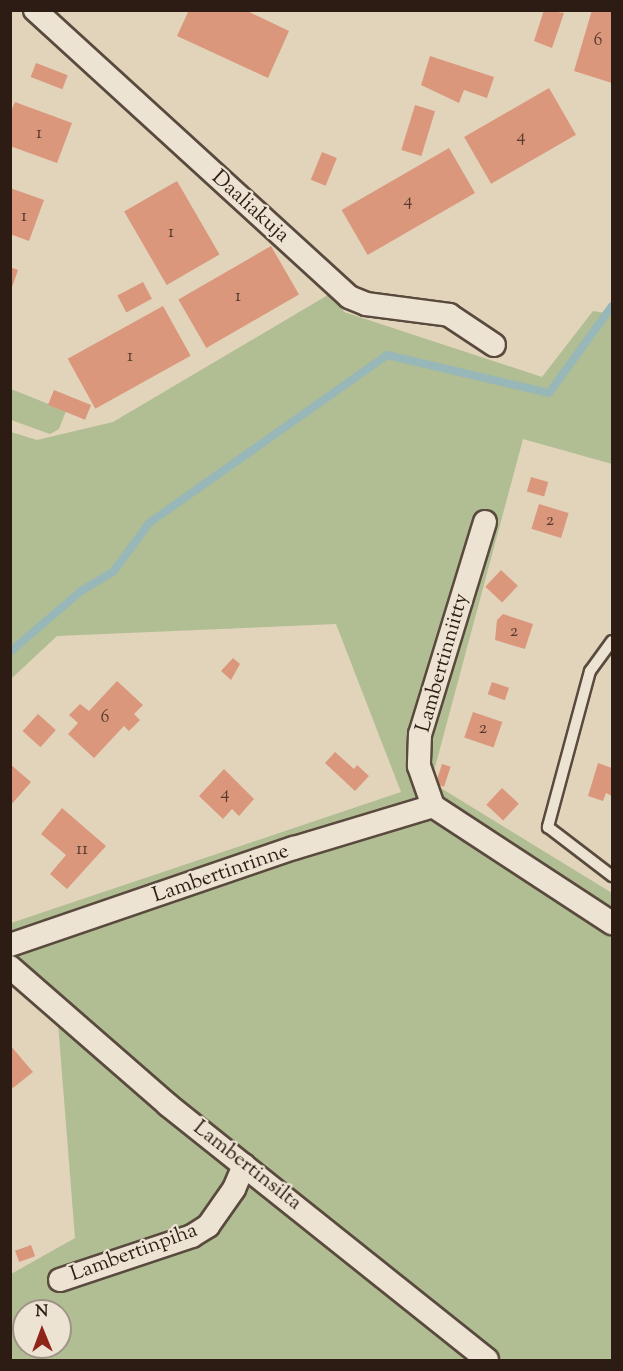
<!DOCTYPE html>
<style>
body{margin:0}
#map{position:relative;width:623px;height:1371px;overflow:hidden;background:#e1d4bb;font-family:"Sorts Mill Goudy",serif}
div>[style]{position:absolute}
[style*='--x']{left:calc(var(--x)*1px);top:calc(var(--y)*1px);width:calc(var(--w)*1px);rotate:calc(var(--a)*1deg)}
.green>*{inset:0;background:#b1bd92}
.stream>*{height:8px;margin:-4px;padding:0 4px;transform-origin:4px;border-radius:4px;background:#97b7b9}
.building>*{inset:0;background:#db977c;transform-origin:0 0}
.roads{filter:drop-shadow(2px 0 #5a4a3e) drop-shadow(-2px 0 #5a4a3e) drop-shadow(0 2px #5a4a3e) drop-shadow(0 -2px #5a4a3e)}
.service>*{height:10px;margin:-5px;padding:0 5px;transform-origin:5px;border-radius:5px;background:#ece3d3}
.minor>*{height:22px;margin:-11px;padding:0 11px;transform-origin:11px;border-radius:11px;background:#ece3d3}
span{translate:-50% -50%;white-space:nowrap;text-align:center;line-height:1.15;-webkit-text-stroke:4.5px #ece3d3;paint-order:stroke}
.number-label{font-size:18px;color:#583b2e}
.number-label span{-webkit-text-stroke-width:0}
.street-label{font-size:21px;color:#2d1c14}
.frame{position:absolute;inset:0;border:12px solid #2d1c14;pointer-events:none}
.north{position:absolute;left:12px;top:1299px;width:60px;height:60px;box-sizing:border-box;background:#ece3d3;border:2px solid #a09387;border-radius:50%;rotate:359deg;font-size:16px;font-weight:700;line-height:24px;text-align:center;color:#2d1c14}
.north::after{content:'';display:block;margin:auto;width:21px;height:27px;background:#8f2418;clip-path:polygon(50% 0,100% 100%,50% 72%,0 100%)}
</style>
<div id="map">
<div class="green">
<div style="clip-path:polygon(evenodd,333px 292px,344px 312px,542px 377px,593px 311px,612px 314px,612px 464px,523px 439px,431px 782px,612px 893px,612px 1360px,11px 1360px,11px 1274px,75px 1238px,58px 1023px,70px 1010px,11px 954px,11px 923px,401px 792px,336px 624px,57px 636px,11px 679px,11px 432px,37px 440px,113px 422px,333px 292px,24px 1311px,60px 1311px,60px 1347px,24px 1347px,24px 1311px)"></div>
<div style="clip-path:polygon(11px 389px,66px 411px,59px 429px,50px 434px,11px 420px)"></div>
</div>
<div class="stream">
<div style="--x:10;--y:652;--w:94;--a:-40.7"></div>
<div style="--x:81;--y:591;--w:37;--a:-31"></div>
<div style="--x:113;--y:572;--w:61;--a:-53.7"></div>
<div style="--x:149;--y:523;--w:291;--a:-35.2"></div>
<div style="--x:387;--y:355;--w:166;--a:13.2"></div>
<div style="--x:549;--y:393;--w:107;--a:-54.1"></div>
</div>
<div class="building">
<div style="clip-path:polygon(189px 10px,245px 10px,289px 31px,268px 78px,177px 36px)"></div>
<div style="clip-path:polygon(544px 10px,564px 13px,552px 48px,534px 41px)"></div>
<div style="clip-path:polygon(592px 10px,612px 10px,612px 83px,574px 71px)"></div>
<div style="clip-path:polygon(430px 56px,494px 77px,487px 98px,464px 90px,459px 103px,421px 85px)"></div>
<div style="left:36px;top:63px;width:34px;height:15px;rotate:21deg"></div>
<div style="left:549px;top:88px;width:54px;height:98px;rotate:60deg"></div>
<div style="clip-path:polygon(15px 102px,72px 123px,57px 163px,10px 146px,10px 114px)"></div>
<div style="left:415px;top:105px;width:21px;height:47px;rotate:17deg"></div>
<div style="left:449px;top:148px;width:52px;height:124px;rotate:60deg"></div>
<div style="left:322px;top:152px;width:16px;height:30px;rotate:22deg"></div>
<div style="left:177px;top:181px;width:85px;height:61px;rotate:60deg"></div>
<div style="clip-path:polygon(10px 188px,44px 200px,29px 241px,10px 234px)"></div>
<div style="left:271px;top:246px;width:56px;height:107px;rotate:60deg"></div>
<div style="clip-path:polygon(10px 267px,18px 270px,11px 290px,10px 290px)"></div>
<div style="left:143px;top:282px;width:19px;height:29px;rotate:62deg"></div>
<div style="left:163px;top:306px;width:57px;height:109px;rotate:61deg"></div>
<div style="left:54px;top:390px;width:40px;height:16px;rotate:22deg"></div>
<div style="left:531px;top:477px;width:18px;height:15px;rotate:16deg"></div>
<div style="left:539px;top:504px;width:31px;height:26px;rotate:17deg"></div>
<div style="left:501px;top:570px;width:23px;height:23px;rotate:43deg"></div>
<div style="clip-path:polygon(503px 614px,533px 624px,525px 649px,495px 640px,497px 620px)"></div>
<div style="clip-path:polygon(233px 658px,240px 664px,231px 680px,221px 671px)"></div>
<div style="clip-path:polygon(117px 681px,143px 705px,134px 714px,140px 720px,129px 731px,124px 726px,94px 758px,68px 734px,78px 723px,69px 715px,80px 704px,89px 711px)"></div>
<div style="left:492px;top:682px;width:18px;height:13px;rotate:19deg"></div>
<div style="left:473px;top:712px;width:31px;height:27px;rotate:19deg"></div>
<div style="left:38px;top:714px;width:24px;height:23px;rotate:42deg"></div>
<div style="clip-path:polygon(335px 752px,354px 769px,357px 765px,369px 776px,355px 791px,325px 763px)"></div>
<div style="clip-path:polygon(598px 763px,612px 768px,612px 796px,606px 793px,603px 801px,588px 796px)"></div>
<div style="clip-path:polygon(10px 764px,31px 782px,10px 806px)"></div>
<div style="left:442px;top:764px;width:9px;height:21px;rotate:18deg"></div>
<div style="clip-path:polygon(224px 769px,254px 799px,239px 816px,232px 809px,223px 819px,199px 796px)"></div>
<div style="left:502px;top:788px;width:23px;height:23px;rotate:43deg"></div>
<div style="clip-path:polygon(62px 808px,106px 846px,67px 889px,50px 874px,66px 855px,41px 834px)"></div>
<div style="clip-path:polygon(10px 1045px,33px 1072px,13px 1088px,10px 1085px)"></div>
<div style="left:31px;top:1245px;width:12px;height:17px;rotate:70deg"></div>
</div>
<div class="roads">
<div class="service">
<div style="--x:612;--y:641;--w:37;--a:126"></div>
<div style="--x:590;--y:671;--w:162;--a:105.1"></div>
<div style="--x:548;--y:827;--w:81;--a:37.4"></div>
</div>
<div class="minor">
<div style="--x:35;--y:10;--w:425;--a:42.4"></div>
<div style="--x:349;--y:297;--w:18;--a:22"></div>
<div style="--x:366;--y:304;--w:84;--a:7.5"></div>
<div style="--x:449;--y:315;--w:54;--a:33.7"></div>
<div style="--x:485;--y:522;--w:222;--a:107"></div>
<div style="--x:420;--y:734;--w:32;--a:92"></div>
<div style="--x:419;--y:766;--w:42;--a:70.7"></div>
<div style="--x:433;--y:806;--w:214;--a:33.2"></div>
<div style="--x:10;--y:945;--w:300;--a:-18.9"></div>
<div style="--x:294;--y:848;--w:145;--a:-16.8"></div>
<div style="--x:10;--y:967;--w:210;--a:41.1"></div>
<div style="--x:168;--y:1105;--w:408;--a:38.6"></div>
<div style="--x:60;--y:1280;--w:139;--a:-18.4"></div>
<div style="--x:192;--y:1236;--w:19;--a:-32"></div>
<div style="--x:208;--y:1226;--w:45;--a:-54.9"></div>
<div style="--x:234;--y:1189;--w:26;--a:-67"></div>
</div>
</div>
<div class="number-label">
<span style="left:598px;top:41px">6</span>
<span style="left:39px;top:134px">1</span>
<span style="left:521px;top:137px">4</span>
<span style="left:408px;top:201px">4</span>
<span style="left:24px;top:217px">1</span>
<span style="left:171px;top:233px">1</span>
<span style="left:238px;top:297px">1</span>
<span style="left:130px;top:357px">1</span>
<span style="left:550px;top:521px">2</span>
<span style="left:514px;top:632px">2</span>
<span style="left:105px;top:718px">6</span>
<span style="left:483px;top:729px">2</span>
<span style="left:225px;top:794px">4</span>
<span style="left:82px;top:850px">11</span>
</div>
<div class="street-label">
<span style="left:250px;top:207px;rotate:42deg">Daaliakuja</span>
<span style="left:443px;top:663px;rotate:-74deg">Lambertinniitty</span>
<span style="left:221px;top:874px;rotate:-19deg">Lambertinrinne</span>
<span style="left:247px;top:1166px;rotate:38deg">Lambertinsilta</span>
<span style="left:134px;top:1253px;rotate:-20deg">Lambertinpiha</span>
</div>
<div class="frame"></div>
<div class="north">N</div>
</div>
